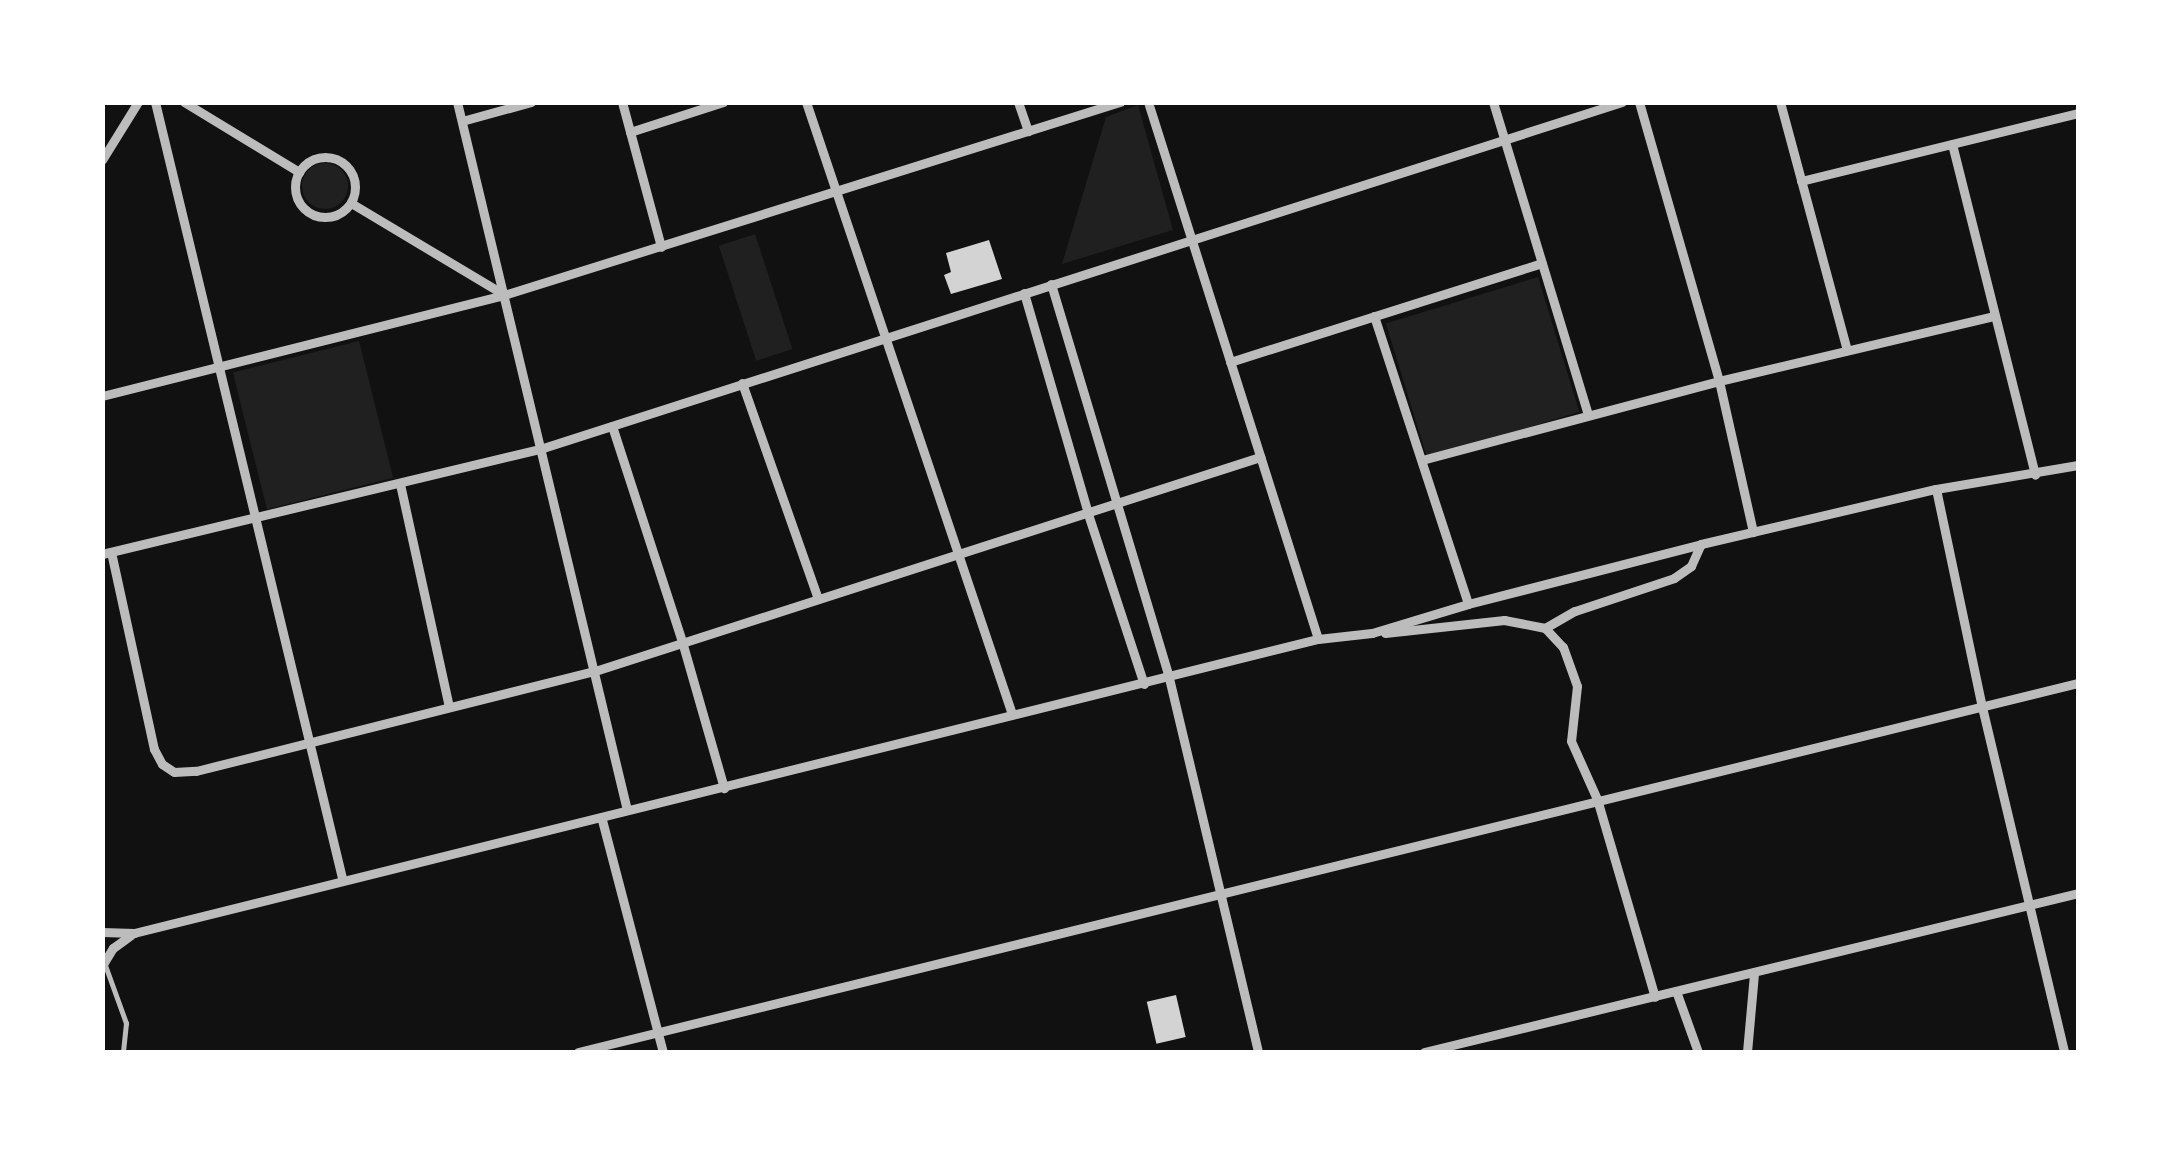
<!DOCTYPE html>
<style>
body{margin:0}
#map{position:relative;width:2181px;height:1155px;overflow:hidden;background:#111;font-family:Barlow,sans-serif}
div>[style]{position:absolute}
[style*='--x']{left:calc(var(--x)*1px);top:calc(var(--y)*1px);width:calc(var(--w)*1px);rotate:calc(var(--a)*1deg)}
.green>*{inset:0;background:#202020;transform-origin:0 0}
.round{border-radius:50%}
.building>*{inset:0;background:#d3d3d3;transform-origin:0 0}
.service>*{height:5px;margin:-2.5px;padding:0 2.5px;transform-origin:2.5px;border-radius:2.5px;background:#bcbcbc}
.minor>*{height:9px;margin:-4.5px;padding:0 4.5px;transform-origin:4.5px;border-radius:4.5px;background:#bcbcbc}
.minor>.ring{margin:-4.5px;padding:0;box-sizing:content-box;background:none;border:9px solid #bcbcbc;border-radius:50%}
span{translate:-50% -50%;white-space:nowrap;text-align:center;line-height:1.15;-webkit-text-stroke:10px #fff;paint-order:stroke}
.frame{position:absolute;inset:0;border:105px solid #fff;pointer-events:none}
</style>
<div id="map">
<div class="green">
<div style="clip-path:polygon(1138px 105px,1173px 230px,1062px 264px,1106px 117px)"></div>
<div class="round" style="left:302px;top:163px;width:46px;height:46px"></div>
<div style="left:755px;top:234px;width:121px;height:38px;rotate:72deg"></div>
<div style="left:1538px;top:277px;width:141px;height:159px;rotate:73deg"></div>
<div style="left:359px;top:341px;width:141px;height:130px;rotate:76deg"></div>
</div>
<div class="building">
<div style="clip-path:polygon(989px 240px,1002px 279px,951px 294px,944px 275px,951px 272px,946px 253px)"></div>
<div style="left:1176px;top:995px;width:43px;height:30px;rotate:77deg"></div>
</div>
<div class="service">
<div style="--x:105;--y:965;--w:62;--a:70.1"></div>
<div style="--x:126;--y:1023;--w:29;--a:96"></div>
</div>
<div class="minor">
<div style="--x:155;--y:102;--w:798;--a:76.45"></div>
<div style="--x:184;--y:102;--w:135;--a:31.3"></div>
<div style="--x:457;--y:102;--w:728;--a:76.5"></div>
<div style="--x:622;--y:102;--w:150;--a:74.9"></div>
<div style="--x:806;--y:102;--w:646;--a:71.4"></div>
<div style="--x:1018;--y:102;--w:31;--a:71"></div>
<div style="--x:1148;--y:102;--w:563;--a:72.43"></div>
<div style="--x:1493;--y:102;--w:327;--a:73.1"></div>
<div style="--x:1639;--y:102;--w:290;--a:74"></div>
<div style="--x:1719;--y:381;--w:155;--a:77.3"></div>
<div style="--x:1780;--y:102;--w:257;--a:74.9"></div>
<div style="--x:462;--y:121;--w:72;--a:-15.4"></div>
<div style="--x:630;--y:132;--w:98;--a:-17.9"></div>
<div style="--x:1952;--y:144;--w:341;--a:75.9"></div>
<div class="ring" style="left:295px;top:157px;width:51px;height:51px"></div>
<div style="--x:102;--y:160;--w:68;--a:-58.2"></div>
<div style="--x:1801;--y:181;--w:285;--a:-13.8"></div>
<div style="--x:351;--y:203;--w:177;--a:30.9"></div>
<div style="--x:1051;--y:284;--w:411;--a:73.3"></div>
<div style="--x:1169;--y:678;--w:384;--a:76.6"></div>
<div style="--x:1024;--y:293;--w:230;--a:73.8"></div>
<div style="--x:1088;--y:514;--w:179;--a:71.8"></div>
<div style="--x:1374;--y:316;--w:303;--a:71.9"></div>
<div style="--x:1230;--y:362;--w:327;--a:-17.6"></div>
<div style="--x:742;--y:383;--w:229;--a:70.6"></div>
<div style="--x:102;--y:396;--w:414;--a:-14.1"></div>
<div style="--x:504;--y:295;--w:646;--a:-17.4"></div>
<div style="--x:612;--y:426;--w:230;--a:72"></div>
<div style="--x:683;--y:645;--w:149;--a:74"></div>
<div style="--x:1422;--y:460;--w:307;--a:-14.9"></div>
<div style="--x:1719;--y:381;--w:283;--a:-13.3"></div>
<div style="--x:400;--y:484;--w:227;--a:77.6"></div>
<div style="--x:1936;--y:489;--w:223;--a:78.1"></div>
<div style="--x:1982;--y:707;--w:355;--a:76.6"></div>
<div style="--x:111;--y:552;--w:202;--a:77.7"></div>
<div style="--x:154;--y:749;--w:17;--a:62"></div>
<div style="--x:162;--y:764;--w:14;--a:34"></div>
<div style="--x:174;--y:772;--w:22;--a:-3"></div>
<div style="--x:196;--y:771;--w:411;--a:-14.1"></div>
<div style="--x:595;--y:671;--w:699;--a:-17.84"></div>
<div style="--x:102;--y:554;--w:454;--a:-13.5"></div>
<div style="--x:543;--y:448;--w:1133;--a:-17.78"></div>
<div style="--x:1545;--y:628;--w:34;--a:-30"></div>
<div style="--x:1575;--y:611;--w:104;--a:-18.4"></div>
<div style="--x:1674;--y:578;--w:21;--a:-35"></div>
<div style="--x:1691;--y:566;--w:24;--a:-66"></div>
<div style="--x:1385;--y:633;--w:120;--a:-6.2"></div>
<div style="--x:1504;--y:620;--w:42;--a:11"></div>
<div style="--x:1545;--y:628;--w:26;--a:47"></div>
<div style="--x:1563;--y:647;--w:41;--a:70.3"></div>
<div style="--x:1577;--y:686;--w:55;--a:96.2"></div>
<div style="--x:1571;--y:741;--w:64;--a:65.9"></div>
<div style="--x:1597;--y:799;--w:206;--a:73.7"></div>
<div style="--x:602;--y:820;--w:240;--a:75.3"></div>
<div style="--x:102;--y:932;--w:32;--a:2"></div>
<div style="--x:134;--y:933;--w:1220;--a:-13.95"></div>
<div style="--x:1318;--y:639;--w:54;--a:-6.3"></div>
<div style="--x:1372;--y:633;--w:100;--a:-16.8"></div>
<div style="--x:1468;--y:604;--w:241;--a:-14.4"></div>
<div style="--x:1701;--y:544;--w:241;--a:-13.2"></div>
<div style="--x:1936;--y:489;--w:144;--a:-9.6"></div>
<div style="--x:102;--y:966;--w:21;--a:-59"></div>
<div style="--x:113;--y:948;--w:22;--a:-36"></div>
<div style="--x:1676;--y:991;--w:65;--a:70.2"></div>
<div style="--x:578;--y:1052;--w:1545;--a:-13.82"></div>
<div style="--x:1424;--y:1052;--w:673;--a:-13.66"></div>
<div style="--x:1747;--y:1052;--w:78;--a:-84.9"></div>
</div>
<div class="frame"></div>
</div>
